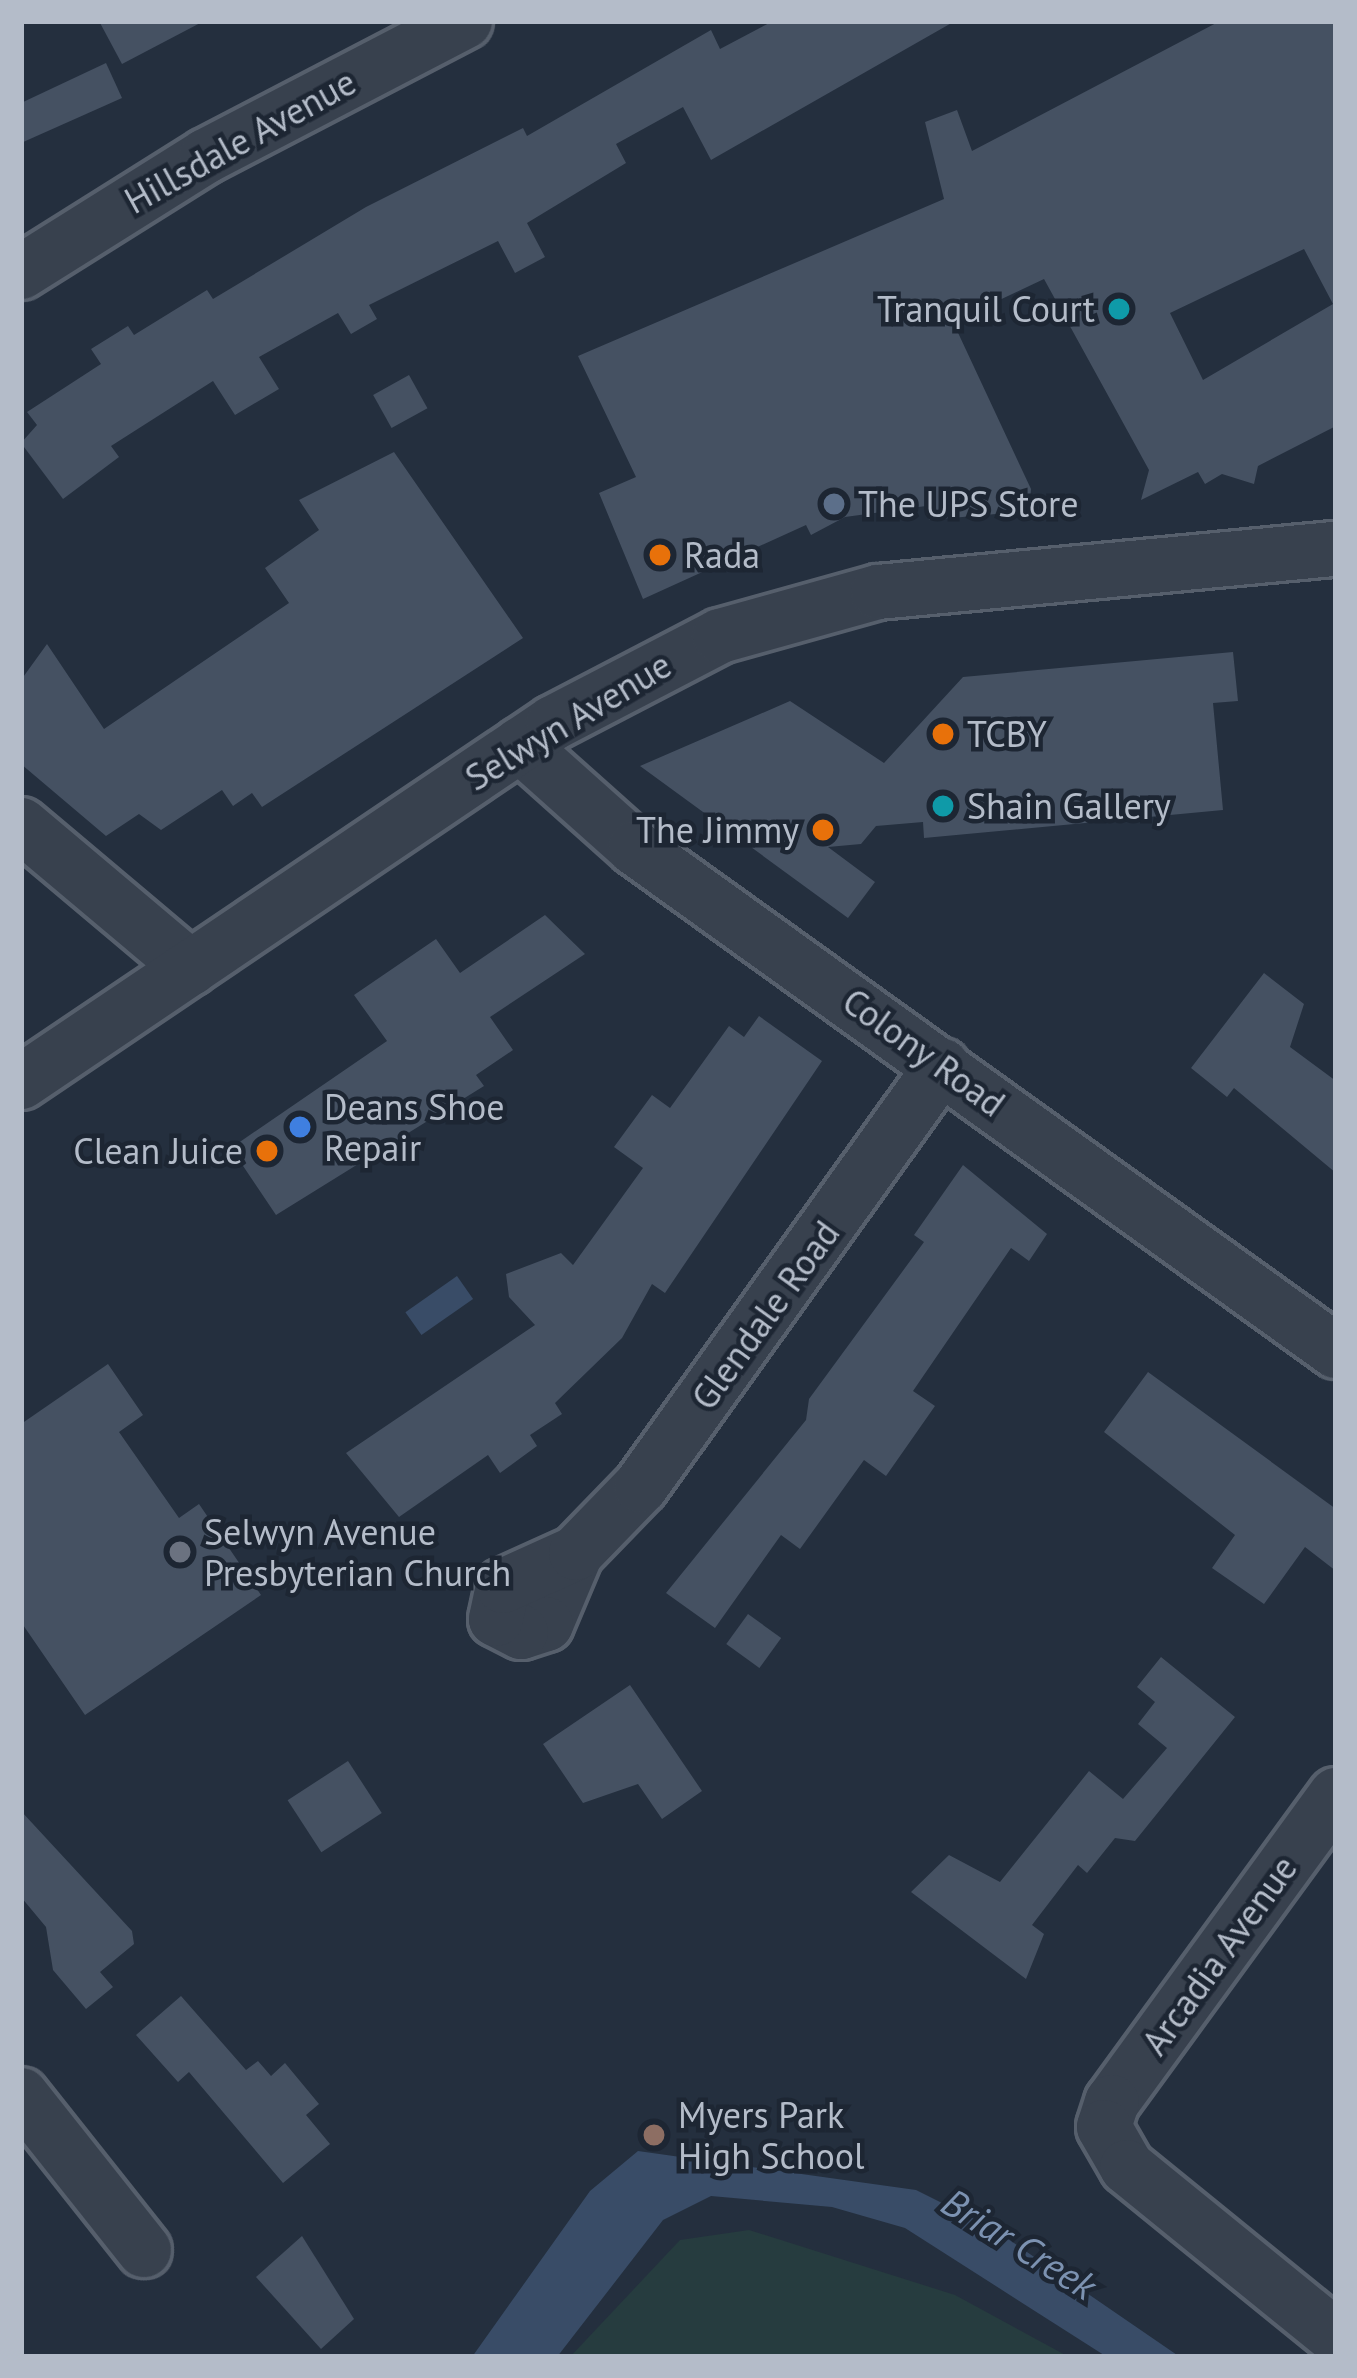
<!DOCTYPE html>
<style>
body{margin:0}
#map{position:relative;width:1357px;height:2378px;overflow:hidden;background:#242f3e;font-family:"PT Sans",sans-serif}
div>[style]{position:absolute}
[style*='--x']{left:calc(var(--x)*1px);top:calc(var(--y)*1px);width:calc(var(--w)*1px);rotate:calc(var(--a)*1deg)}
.green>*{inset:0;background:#263c3f}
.water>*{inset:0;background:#394c67;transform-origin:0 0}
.building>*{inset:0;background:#455162;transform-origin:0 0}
.roads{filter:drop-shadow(3px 0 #565f6c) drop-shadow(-3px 0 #565f6c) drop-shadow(0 3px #565f6c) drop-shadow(0 -3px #565f6c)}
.minor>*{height:54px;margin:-27px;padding:0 27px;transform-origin:27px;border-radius:27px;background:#38414e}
.dots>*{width:33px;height:33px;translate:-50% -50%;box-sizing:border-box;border:6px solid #1d2633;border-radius:50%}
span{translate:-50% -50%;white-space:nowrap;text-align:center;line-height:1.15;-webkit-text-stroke:9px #1d2633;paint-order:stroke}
.street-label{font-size:36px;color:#b4bcc9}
.poi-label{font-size:36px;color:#b4bcc9}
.right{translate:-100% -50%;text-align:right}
.left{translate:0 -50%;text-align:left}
.water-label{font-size:39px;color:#7c92b1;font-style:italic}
.frame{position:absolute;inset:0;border:24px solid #b4bcc9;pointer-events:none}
</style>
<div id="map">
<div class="green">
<div style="clip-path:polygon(749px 2230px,955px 2295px,1069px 2357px,570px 2357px,680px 2240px)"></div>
</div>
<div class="water">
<div style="left:457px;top:1276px;width:28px;height:63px;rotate:55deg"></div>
<div style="clip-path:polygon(638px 2151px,916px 2190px,992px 2228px,1180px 2357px,1107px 2357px,905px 2228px,832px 2207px,711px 2196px,663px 2220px,557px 2357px,472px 2357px,590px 2191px)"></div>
</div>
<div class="building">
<div style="clip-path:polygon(99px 21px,204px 21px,122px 64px)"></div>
<div style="clip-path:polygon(773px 21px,955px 21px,711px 160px,683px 107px,616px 144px,626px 163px,527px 223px,545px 257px,515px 273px,498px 241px,369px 305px,377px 319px,351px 334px,338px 313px,259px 357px,279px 389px,235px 415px,213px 381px,111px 446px,119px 457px,63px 499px,21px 443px,37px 425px,27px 412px,101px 364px,91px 349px,128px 326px,134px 335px,207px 290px,213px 299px,366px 207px,523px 128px,527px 136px,711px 30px,720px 49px)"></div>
<div style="clip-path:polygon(evenodd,1220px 21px,1336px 21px,1336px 426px,1258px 466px,1254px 484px,1222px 474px,1205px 484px,1198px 472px,1141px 500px,1149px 470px,1044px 279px,953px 322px,1031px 489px,1029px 511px,929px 520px,926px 506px,845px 517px,811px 535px,806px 525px,643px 599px,599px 493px,636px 477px,578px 356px,944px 199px,925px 122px,957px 110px,972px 151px,1220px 21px,1304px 249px,1333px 304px,1203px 380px,1170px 313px,1304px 249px)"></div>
<div style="clip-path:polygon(106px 63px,122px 98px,21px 143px,21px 103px)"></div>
<div style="left:409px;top:375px;width:38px;height:41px;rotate:61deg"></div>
<div style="clip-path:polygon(394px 452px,523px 638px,262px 807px,252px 793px,233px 806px,222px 790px,161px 830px,139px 814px,106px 836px,21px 764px,21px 680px,47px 644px,104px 729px,289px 603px,265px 568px,319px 530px,299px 500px)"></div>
<div style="clip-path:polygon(1233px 652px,1238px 701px,1213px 703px,1223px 810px,924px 838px,923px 822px,876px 826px,861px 844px,828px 847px,875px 882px,848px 918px,640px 766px,790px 701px,884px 763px,963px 677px)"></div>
<div style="clip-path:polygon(545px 915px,585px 954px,490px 1017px,513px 1050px,476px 1075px,484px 1086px,276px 1215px,231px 1148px,387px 1041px,354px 995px,436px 939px,460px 973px)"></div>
<div style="clip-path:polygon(1264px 973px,1304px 1004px,1290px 1047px,1336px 1081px,1336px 1173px,1234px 1088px,1227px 1097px,1191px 1068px)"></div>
<div style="clip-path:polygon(759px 1016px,822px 1061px,665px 1293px,652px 1284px,622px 1338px,555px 1403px,562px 1414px,530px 1435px,537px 1446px,500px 1473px,488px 1455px,399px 1517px,346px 1453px,535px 1325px,509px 1297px,506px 1274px,561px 1253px,573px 1265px,643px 1168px,614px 1147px,652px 1095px,670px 1108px,729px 1026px,744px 1037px)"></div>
<div style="clip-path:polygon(963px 1165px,1047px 1234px,1029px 1261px,1011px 1248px,913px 1391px,935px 1406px,886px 1476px,864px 1460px,800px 1549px,781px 1535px,715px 1628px,666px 1593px,806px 1420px,809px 1399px,924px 1242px,914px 1235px)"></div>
<div style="clip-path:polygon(108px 1364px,143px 1415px,119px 1432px,179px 1518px,199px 1504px,261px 1595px,85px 1715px,21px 1622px,21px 1424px)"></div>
<div style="clip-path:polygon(1148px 1372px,1336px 1509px,1336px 1571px,1305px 1547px,1264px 1604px,1212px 1568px,1235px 1535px,1104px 1432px)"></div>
<div style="left:748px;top:1614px;width:41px;height:37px;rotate:36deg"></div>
<div style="clip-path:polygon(1161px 1657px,1235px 1717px,1135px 1841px,1115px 1838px,1087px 1873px,1078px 1865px,1032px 1925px,1044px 1934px,1026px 1979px,911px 1892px,949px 1855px,1000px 1882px,1089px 1771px,1123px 1799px,1167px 1748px,1138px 1724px,1155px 1702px,1137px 1687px)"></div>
<div style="clip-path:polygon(630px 1685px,702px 1791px,662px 1819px,638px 1784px,583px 1803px,543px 1744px)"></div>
<div style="left:348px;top:1761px;width:62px;height:72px;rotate:57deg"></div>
<div style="clip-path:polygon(21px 1811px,132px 1931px,134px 1944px,100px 1972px,113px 1987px,86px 2009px,53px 1970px,46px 1927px,21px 1897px)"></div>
<div style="clip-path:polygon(181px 1996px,246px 2070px,258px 2061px,271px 2076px,285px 2063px,319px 2104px,306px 2115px,330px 2144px,283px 2183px,189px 2072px,178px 2082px,136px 2035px)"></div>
<div style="clip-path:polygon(302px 2236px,354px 2319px,321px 2349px,256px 2277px)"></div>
</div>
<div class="roads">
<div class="minor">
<div style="--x:21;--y:272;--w:218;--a:-32.1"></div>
<div style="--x:206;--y:156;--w:292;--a:-27.5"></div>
<div style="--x:520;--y:745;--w:154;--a:41.8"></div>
<div style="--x:635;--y:848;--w:863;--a:35.66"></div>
<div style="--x:21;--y:825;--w:222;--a:40.1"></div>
<div style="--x:21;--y:1082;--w:642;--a:-34.01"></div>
<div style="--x:553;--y:723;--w:188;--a:-27.5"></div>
<div style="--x:720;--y:636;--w:164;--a:-15.6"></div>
<div style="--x:878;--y:592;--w:460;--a:-5.4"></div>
<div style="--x:576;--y:1553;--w:77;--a:112.9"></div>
<div style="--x:546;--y:1624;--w:26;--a:162"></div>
<div style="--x:521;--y:1632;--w:28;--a:-153"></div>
<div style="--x:496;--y:1619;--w:34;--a:-78"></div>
<div style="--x:503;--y:1586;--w:80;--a:-24.3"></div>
<div style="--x:576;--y:1553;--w:93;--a:-45.9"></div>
<div style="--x:641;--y:1486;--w:517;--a:-54.37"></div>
<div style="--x:1336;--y:1795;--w:380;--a:126.1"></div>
<div style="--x:1112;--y:2102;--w:26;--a:108"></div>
<div style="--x:1104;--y:2127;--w:46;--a:60.1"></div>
<div style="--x:1127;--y:2167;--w:269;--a:39.1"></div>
<div style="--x:21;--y:2095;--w:198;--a:51.6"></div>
</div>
</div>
<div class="dots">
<div style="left:1119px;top:309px;background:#0f9aa8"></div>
<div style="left:834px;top:504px;background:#5c6f8a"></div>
<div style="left:660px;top:555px;background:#e8710a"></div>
<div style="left:943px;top:734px;background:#e8710a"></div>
<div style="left:943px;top:806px;background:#0f9aa8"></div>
<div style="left:823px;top:830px;background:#e8710a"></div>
<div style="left:300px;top:1127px;background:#3f7fe0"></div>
<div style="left:267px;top:1151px;background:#e8710a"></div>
<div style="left:180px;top:1552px;background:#6b7280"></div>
<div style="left:654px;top:2135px;background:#8d6e63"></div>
</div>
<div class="street-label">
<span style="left:240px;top:141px;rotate:-29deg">Hillsdale Avenue</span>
<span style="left:568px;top:721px;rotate:-31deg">Selwyn Avenue</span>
<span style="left:924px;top:1052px;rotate:36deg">Colony Road</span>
<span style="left:765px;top:1315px;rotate:-54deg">Glendale Road</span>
<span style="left:1219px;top:1955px;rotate:-54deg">Arcadia Avenue</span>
</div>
<div class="poi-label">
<span class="right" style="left:1095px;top:309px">Tranquil Court</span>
<span class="left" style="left:858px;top:504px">The UPS Store</span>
<span class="left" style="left:684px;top:555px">Rada</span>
<span class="left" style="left:967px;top:734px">TCBY</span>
<span class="left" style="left:967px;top:806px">Shain Gallery</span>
<span class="right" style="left:799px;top:830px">The Jimmy</span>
<span class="left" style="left:324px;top:1127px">Deans Shoe<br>Repair</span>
<span class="right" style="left:243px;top:1151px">Clean Juice</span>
<span class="left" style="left:204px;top:1552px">Selwyn Avenue<br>Presbyterian Church</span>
<span class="left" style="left:678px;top:2135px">Myers Park<br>High School</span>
</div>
<div class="water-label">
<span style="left:1019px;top:2244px;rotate:32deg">Briar Creek</span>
</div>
<div class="frame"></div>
</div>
